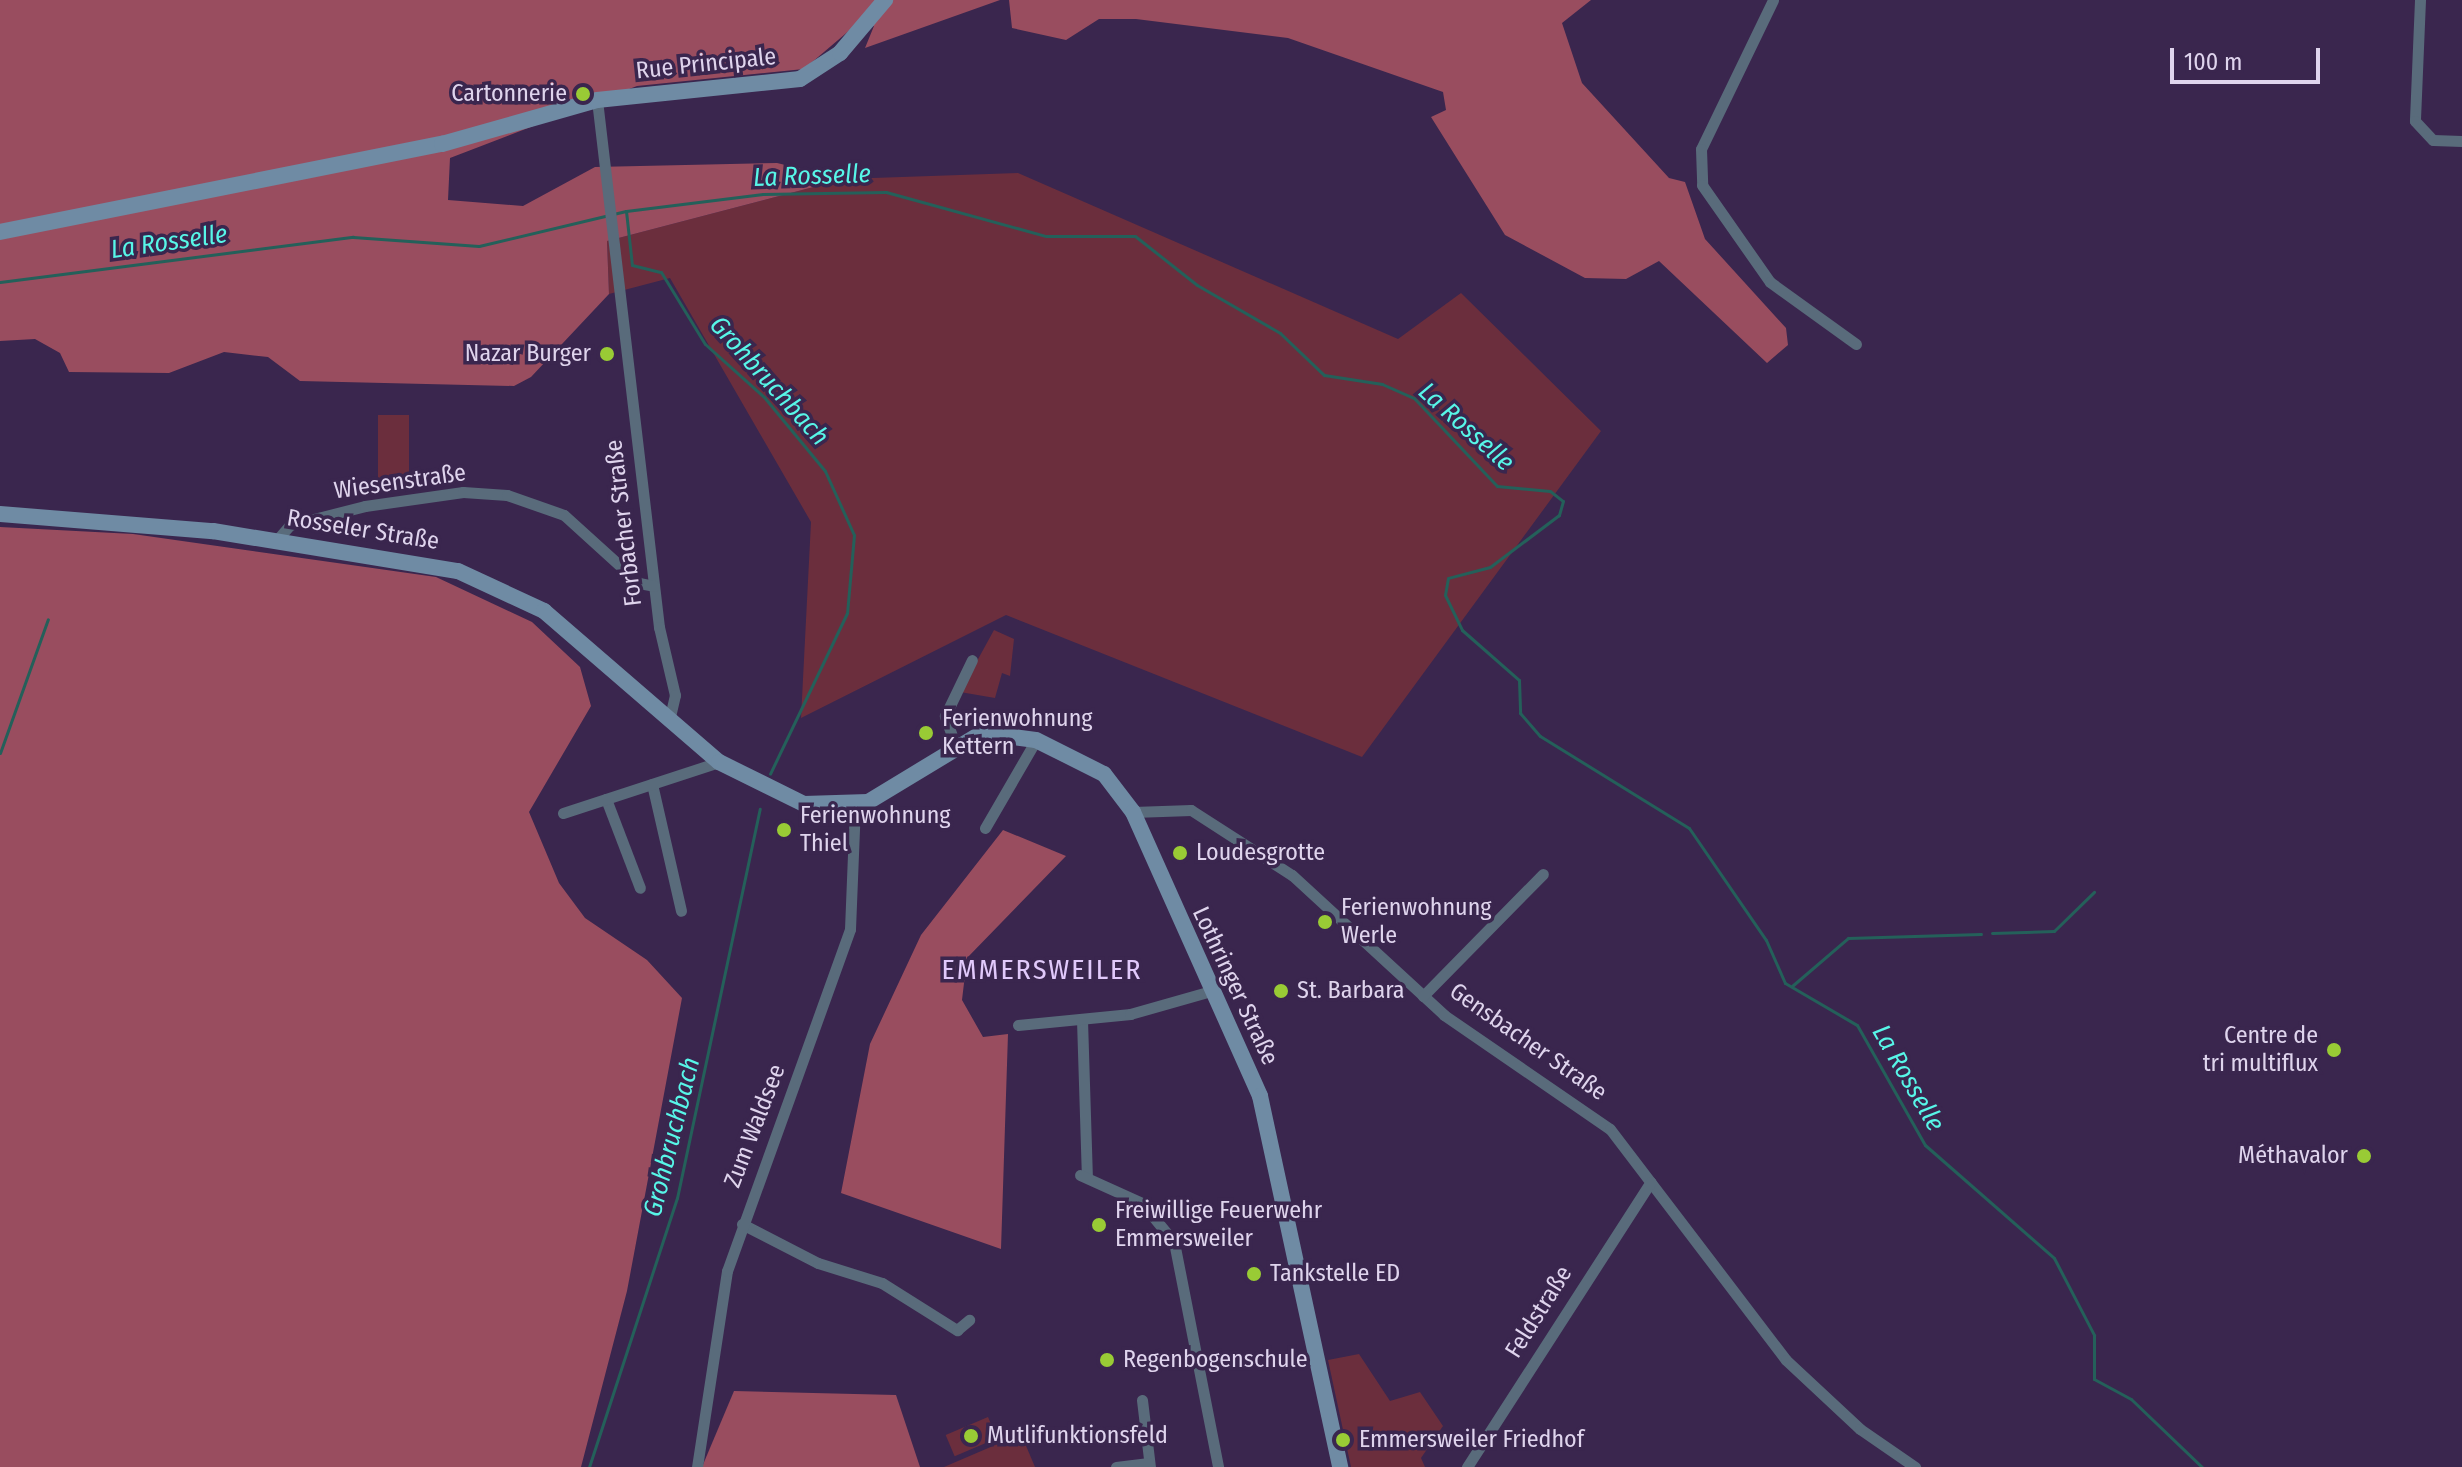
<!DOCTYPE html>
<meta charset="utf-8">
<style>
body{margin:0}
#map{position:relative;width:2462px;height:1467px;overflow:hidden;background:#3a264e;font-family:"Fira Sans Condensed",sans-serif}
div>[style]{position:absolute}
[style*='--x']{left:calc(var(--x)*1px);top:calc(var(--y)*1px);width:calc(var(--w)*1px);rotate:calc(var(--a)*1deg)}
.green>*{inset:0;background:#6b2e3d;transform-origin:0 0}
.forest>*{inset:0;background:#994d5f}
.stream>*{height:3px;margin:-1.5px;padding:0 1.5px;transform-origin:1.5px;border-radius:1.5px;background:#24605a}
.minor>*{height:11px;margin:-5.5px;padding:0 5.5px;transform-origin:5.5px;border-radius:5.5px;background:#596b7b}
.secondary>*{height:16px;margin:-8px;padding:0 8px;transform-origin:8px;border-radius:8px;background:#6f8ba4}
.dots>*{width:22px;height:22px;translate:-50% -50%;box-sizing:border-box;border:4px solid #3a264e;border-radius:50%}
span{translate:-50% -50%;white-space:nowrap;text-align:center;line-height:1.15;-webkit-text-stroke:7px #3a264e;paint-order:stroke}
.street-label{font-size:24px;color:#dfd4ed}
.poi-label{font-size:24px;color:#dfd4ed}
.right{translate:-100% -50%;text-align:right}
.left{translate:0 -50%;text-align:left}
.water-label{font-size:26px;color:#57f6e8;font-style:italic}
.quarter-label{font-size:28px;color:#e1c9fb;letter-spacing:2px}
.scale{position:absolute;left:2170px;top:48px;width:150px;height:36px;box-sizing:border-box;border:4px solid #dfd4ed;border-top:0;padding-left:10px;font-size:24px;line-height:28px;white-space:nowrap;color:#dfd4ed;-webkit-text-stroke:6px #3a264e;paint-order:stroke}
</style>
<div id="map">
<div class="green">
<div style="clip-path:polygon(1018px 173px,1398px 339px,1461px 293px,1601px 431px,1362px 757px,1006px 615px,801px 718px,811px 522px,670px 278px,609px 294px,607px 241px,844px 179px)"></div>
<div style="left:378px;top:415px;width:31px;height:69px"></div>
<div style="clip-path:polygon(994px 630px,1014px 639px,1010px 676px,1002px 673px,995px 698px,960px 692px)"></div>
<div style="clip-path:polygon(1359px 1354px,1390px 1401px,1420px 1392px,1443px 1426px,1421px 1458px,1425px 1467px,1351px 1467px,1328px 1360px)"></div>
<div style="left:988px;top:1417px;width:23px;height:46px;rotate:67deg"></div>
<div style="clip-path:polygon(1021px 1434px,1035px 1467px,944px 1467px)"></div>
</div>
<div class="forest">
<div style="clip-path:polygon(0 0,1000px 0,865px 48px,874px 26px,851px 29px,804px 69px,637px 86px,450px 158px,448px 200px,523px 206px,595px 167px,777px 163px,844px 179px,607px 241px,609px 294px,531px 377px,514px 386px,300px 381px,268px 357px,224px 352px,169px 373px,69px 372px,60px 353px,35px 339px,0 341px)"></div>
<div style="clip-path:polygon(1009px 0,1591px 0,1562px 23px,1582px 83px,1669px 178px,1685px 182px,1705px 239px,1786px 328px,1788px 345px,1767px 363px,1659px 261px,1626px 279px,1585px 278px,1505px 235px,1431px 117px,1446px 110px,1443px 92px,1288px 38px,1136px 19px,1099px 19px,1066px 40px,1012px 28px)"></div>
<div style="clip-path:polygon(0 527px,133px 534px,436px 577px,532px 622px,580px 667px,591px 706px,529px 812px,559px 883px,585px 918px,647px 960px,682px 998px,627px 1291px,581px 1467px,0 1467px)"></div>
<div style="clip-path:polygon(1003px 830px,1066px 856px,967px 958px,962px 1000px,983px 1037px,1008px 1034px,1001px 1249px,841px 1193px,870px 1044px,921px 935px)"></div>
<div style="clip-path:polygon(734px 1391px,896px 1395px,920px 1467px,702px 1467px)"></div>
</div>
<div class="stream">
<div style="--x:626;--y:211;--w:54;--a:83.7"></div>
<div style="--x:632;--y:265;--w:30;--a:14"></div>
<div style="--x:661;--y:272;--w:84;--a:58.6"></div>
<div style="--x:705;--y:344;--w:79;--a:41.9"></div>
<div style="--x:764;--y:397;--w:96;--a:50.5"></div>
<div style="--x:825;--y:471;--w:70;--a:65.6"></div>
<div style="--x:854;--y:535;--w:78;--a:95.1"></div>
<div style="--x:847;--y:613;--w:178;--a:115.6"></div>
<div style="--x:0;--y:282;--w:356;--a:-7.3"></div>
<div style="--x:353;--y:237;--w:126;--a:4.1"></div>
<div style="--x:479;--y:246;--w:151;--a:-13.4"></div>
<div style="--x:626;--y:211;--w:138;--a:-7.1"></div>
<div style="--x:763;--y:194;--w:123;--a:-0.9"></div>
<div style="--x:886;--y:192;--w:166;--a:15.4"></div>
<div style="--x:1046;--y:236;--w:89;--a:0"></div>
<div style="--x:1135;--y:236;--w:79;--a:38.3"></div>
<div style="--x:1197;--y:285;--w:96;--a:30"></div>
<div style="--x:1280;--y:333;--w:61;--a:43.7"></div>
<div style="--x:1324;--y:375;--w:59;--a:8.8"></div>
<div style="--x:1382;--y:384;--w:35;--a:24"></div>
<div style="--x:1414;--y:398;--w:121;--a:46.7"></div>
<div style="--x:1497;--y:486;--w:53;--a:5.4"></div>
<div style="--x:1550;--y:491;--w:16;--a:38"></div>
<div style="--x:1563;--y:501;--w:15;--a:106"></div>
<div style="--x:1559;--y:515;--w:86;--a:143"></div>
<div style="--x:1490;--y:567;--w:43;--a:165.3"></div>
<div style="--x:1448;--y:578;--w:17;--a:100"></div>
<div style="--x:1445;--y:595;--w:39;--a:64"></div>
<div style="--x:1462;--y:630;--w:76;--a:41.3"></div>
<div style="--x:1519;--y:680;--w:33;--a:88"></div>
<div style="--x:1520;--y:713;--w:30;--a:49"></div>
<div style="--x:1540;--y:736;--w:175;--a:31.7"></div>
<div style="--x:1689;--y:828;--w:136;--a:55.5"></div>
<div style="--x:1766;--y:940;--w:47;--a:66.2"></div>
<div style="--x:1785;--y:983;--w:83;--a:30.3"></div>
<div style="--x:1857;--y:1025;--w:138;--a:60.5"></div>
<div style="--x:1925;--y:1145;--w:171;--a:41.2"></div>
<div style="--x:2054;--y:1258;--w:87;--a:62.5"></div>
<div style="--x:2094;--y:1335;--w:44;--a:90"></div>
<div style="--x:2094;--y:1379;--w:42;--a:28.4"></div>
<div style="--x:2131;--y:1399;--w:98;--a:43.8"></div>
<div style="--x:0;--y:753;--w:142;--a:-70.3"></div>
<div style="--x:1992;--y:933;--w:62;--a:-1.8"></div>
<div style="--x:2054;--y:931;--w:56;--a:-44.3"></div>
<div style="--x:1792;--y:986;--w:74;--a:-40.6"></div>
<div style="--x:1848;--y:938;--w:133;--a:-1.7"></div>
<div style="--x:589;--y:1467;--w:283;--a:-71.9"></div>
<div style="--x:677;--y:1198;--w:398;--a:-78"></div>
</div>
<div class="minor">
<div style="--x:1773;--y:0;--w:165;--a:115.8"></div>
<div style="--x:1701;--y:149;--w:36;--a:88"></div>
<div style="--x:1702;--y:185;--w:118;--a:55"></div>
<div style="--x:1770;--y:282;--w:106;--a:35.8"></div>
<div style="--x:2420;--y:0;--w:121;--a:92.4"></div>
<div style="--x:2415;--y:121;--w:26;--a:47"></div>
<div style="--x:2433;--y:140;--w:29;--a:2"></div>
<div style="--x:597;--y:100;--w:531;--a:83.29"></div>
<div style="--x:659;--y:627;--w:70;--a:76.8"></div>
<div style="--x:675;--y:695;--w:27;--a:103"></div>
<div style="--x:276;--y:541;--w:21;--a:-49"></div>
<div style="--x:290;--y:525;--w:77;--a:-14.2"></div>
<div style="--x:365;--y:506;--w:99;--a:-8.1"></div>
<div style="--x:463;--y:492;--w:44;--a:3.9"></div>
<div style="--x:507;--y:495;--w:60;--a:19.3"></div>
<div style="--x:564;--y:515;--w:101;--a:42.2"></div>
<div style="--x:639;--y:583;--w:15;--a:11"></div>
<div style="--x:955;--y:744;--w:30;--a:-110"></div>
<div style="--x:945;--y:716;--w:62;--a:-64.3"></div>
<div style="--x:652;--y:784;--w:130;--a:77.1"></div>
<div style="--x:606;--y:799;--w:95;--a:69.1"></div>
<div style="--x:1133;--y:812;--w:58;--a:-2"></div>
<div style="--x:1191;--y:810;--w:120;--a:32.8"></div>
<div style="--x:1292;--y:875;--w:207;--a:42.6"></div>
<div style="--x:1444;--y:1015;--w:201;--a:34.5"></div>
<div style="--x:1610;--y:1129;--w:290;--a:52.7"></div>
<div style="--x:1786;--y:1360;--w:101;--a:43"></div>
<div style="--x:1860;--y:1429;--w:67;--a:34.6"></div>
<div style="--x:563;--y:813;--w:164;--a:-18.1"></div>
<div style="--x:985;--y:828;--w:102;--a:-59.9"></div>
<div style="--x:1423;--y:996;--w:171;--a:-45.5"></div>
<div style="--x:1082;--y:1020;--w:156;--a:88.2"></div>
<div style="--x:1018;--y:1025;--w:113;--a:-5.6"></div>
<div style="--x:1130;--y:1014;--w:87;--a:-15.9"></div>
<div style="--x:1080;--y:1175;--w:68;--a:24.3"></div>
<div style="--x:1142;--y:1203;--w:50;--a:50.6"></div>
<div style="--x:1174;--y:1242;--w:229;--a:78.9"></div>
<div style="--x:742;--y:1224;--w:85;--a:27.2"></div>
<div style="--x:818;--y:1263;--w:67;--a:17.4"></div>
<div style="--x:882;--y:1283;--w:89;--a:32.1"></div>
<div style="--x:957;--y:1330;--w:16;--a:-40"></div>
<div style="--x:1142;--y:1400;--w:67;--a:83.2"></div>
<div style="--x:697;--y:1467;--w:198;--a:-81.3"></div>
<div style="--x:727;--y:1271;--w:363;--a:-70.2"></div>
<div style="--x:850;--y:929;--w:124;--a:-87.7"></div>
<div style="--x:1116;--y:1467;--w:33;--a:-7"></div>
<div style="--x:1467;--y:1467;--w:339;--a:-57.2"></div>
</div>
<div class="secondary">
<div style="--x:0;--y:232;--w:451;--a:-11.3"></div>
<div style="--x:442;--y:144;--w:161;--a:-15.8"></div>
<div style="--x:597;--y:100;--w:204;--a:-5.9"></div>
<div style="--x:800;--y:79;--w:48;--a:-33"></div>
<div style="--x:840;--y:53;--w:70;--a:-49.7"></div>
<div style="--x:0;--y:514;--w:214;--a:4.6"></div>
<div style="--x:213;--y:531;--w:248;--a:9.3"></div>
<div style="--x:458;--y:571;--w:95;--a:24.9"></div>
<div style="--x:544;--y:611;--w:231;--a:40.8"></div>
<div style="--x:719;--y:762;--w:95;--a:26.3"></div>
<div style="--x:804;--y:804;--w:64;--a:-1.8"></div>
<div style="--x:868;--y:802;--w:133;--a:-31.2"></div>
<div style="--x:982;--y:733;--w:54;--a:7.4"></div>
<div style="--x:1036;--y:740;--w:76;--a:26.6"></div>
<div style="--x:1104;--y:774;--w:48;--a:52.7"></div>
<div style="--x:1133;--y:812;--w:311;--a:65.9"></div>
<div style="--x:1260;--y:1096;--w:380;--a:77.8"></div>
</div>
<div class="dots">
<div style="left:583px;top:94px;background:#99cb35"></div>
<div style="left:607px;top:354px;background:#99cb35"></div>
<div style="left:926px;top:733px;background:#99cb35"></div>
<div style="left:784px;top:830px;background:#99cb35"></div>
<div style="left:1180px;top:853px;background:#99cb35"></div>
<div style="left:1325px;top:922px;background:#99cb35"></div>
<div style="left:1281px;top:991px;background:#99cb35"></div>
<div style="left:2334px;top:1050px;background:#99cb35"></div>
<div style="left:2364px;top:1156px;background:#99cb35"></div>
<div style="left:1099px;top:1225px;background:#99cb35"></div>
<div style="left:1254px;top:1274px;background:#99cb35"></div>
<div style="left:1107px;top:1360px;background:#99cb35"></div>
<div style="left:971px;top:1436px;background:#99cb35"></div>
<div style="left:1343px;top:1440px;background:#99cb35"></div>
</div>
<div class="street-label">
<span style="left:706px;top:64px;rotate:-6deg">Rue Principale</span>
<span style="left:400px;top:482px;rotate:-8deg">Wiesenstraße</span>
<span style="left:624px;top:523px;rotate:-97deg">Forbacher Straße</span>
<span style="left:363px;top:530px;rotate:9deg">Rosseler Straße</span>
<span style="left:1235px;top:986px;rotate:65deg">Lothringer Straße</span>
<span style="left:1528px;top:1042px;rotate:35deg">Gensbacher Straße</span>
<span style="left:755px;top:1126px;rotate:-69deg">Zum Waldsee</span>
<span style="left:1539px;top:1312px;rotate:-58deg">Feldstraße</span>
</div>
<div class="poi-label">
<span class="right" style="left:567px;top:94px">Cartonnerie</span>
<span class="right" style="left:591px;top:354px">Nazar Burger</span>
<span class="left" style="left:942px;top:733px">Ferienwohnung<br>Kettern</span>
<span class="left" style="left:800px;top:830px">Ferienwohnung<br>Thiel</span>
<span class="left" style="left:1196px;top:853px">Loudesgrotte</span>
<span class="left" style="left:1341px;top:922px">Ferienwohnung<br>Werle</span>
<span class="left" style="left:1297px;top:991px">St. Barbara</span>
<span class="right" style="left:2318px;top:1050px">Centre de<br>tri multiflux</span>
<span class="right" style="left:2348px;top:1156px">Méthavalor</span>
<span class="left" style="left:1115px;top:1225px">Freiwillige Feuerwehr<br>Emmersweiler</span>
<span class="left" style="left:1270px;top:1274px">Tankstelle ED</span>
<span class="left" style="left:1123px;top:1360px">Regenbogenschule</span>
<span class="left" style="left:987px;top:1436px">Mutlifunktionsfeld</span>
<span class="left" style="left:1359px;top:1440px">Emmersweiler Friedhof</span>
</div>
<div class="water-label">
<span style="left:812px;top:176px;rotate:-2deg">La Rosselle</span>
<span style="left:169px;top:242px;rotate:-8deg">La Rosselle</span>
<span style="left:769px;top:381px;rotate:48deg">Grohbruchbach</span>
<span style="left:1466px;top:427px;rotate:42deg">La Rosselle</span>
<span style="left:1908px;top:1078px;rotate:60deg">La Rosselle</span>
<span style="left:672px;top:1137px;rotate:-76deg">Grohbruchbach</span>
</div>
<div class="quarter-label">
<span style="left:1042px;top:970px">EMMERSWEILER</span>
</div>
<div class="scale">100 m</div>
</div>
